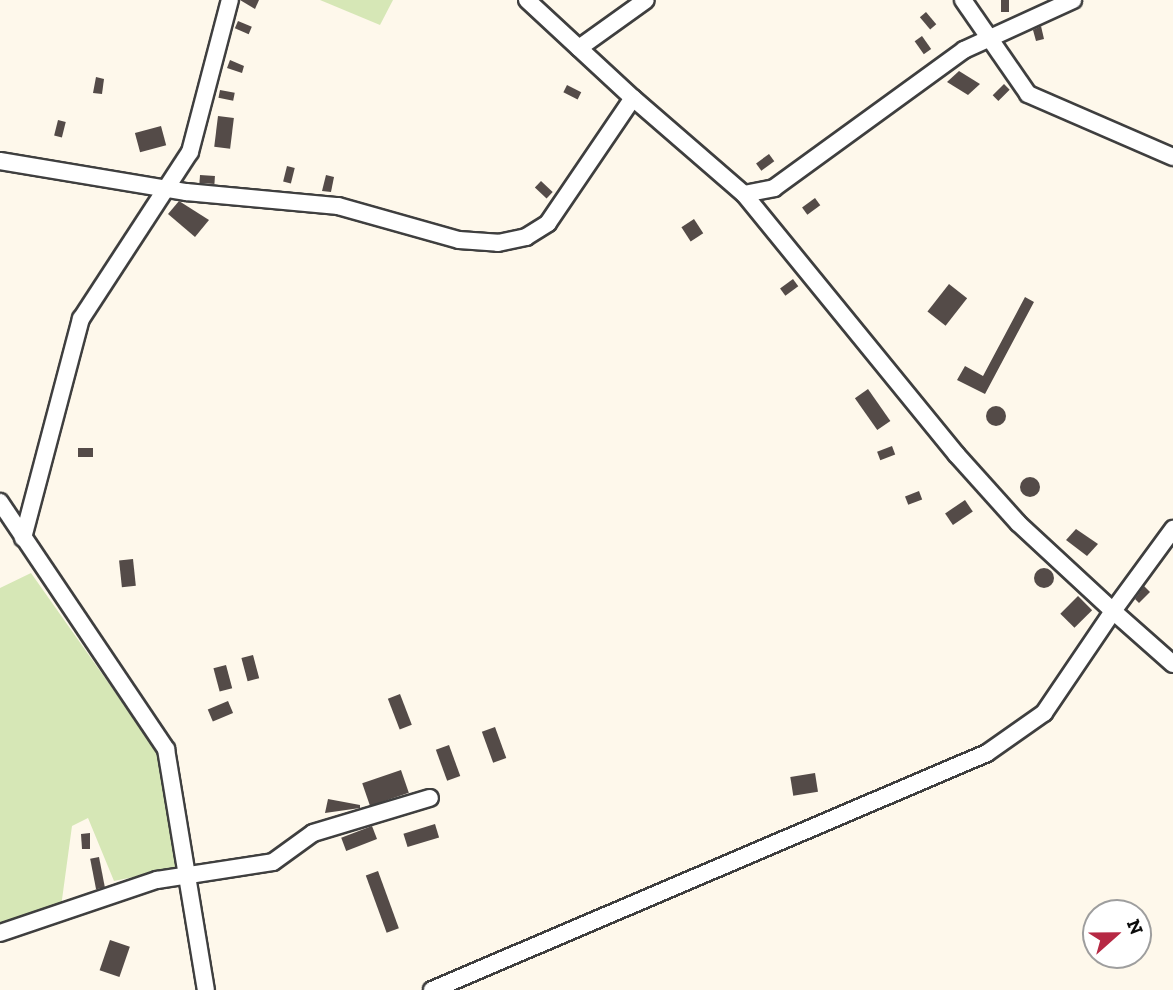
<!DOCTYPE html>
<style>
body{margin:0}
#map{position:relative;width:1173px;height:990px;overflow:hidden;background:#fef8eb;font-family:"Zilla Slab",serif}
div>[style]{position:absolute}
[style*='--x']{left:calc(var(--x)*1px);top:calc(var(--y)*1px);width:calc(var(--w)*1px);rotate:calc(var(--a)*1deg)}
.green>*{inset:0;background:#d6e7b6}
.building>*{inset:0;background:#544b48;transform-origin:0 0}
.round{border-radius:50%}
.roads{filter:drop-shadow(2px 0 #3f3f3f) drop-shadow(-2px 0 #3f3f3f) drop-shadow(0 2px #3f3f3f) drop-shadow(0 -2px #3f3f3f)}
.minor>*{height:16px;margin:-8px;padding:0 8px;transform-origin:8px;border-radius:8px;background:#fff}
span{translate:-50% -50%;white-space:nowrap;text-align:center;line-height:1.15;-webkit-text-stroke:7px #fff;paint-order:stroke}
.north{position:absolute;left:1082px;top:899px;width:70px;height:70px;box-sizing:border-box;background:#fff;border:2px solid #9e9e9e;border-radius:50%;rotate:69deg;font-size:19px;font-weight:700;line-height:28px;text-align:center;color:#0c0c0c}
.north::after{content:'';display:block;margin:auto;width:24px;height:32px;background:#b62944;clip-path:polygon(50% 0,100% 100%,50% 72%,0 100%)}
</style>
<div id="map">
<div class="green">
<div style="clip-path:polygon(320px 0,393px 0,380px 25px)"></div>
<div style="clip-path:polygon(31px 573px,160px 756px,182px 867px,114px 881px,88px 818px,72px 826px,61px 907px,0 941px,0 588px)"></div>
</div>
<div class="building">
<div style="clip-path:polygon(240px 0,259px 0,255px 9px)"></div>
<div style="left:1001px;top:0;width:8px;height:12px"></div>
<div style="left:926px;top:12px;width:16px;height:8px;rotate:50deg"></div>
<div style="left:238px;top:21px;width:15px;height:8px;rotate:23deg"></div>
<div style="clip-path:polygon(1041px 26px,1044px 39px,1036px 41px,1033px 30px)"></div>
<div style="left:922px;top:36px;width:16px;height:9px;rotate:55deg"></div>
<div style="clip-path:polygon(230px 60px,244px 66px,242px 73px,227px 68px)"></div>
<div style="clip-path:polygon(959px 71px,980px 84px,968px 95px,947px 82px)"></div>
<div style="clip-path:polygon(96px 77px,104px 79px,102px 94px,93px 93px)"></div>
<div style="left:1004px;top:84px;width:8px;height:16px;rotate:45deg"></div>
<div style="left:567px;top:85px;width:16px;height:8px;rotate:27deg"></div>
<div style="left:220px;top:90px;width:15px;height:8px;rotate:11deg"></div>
<div style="left:218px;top:116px;width:16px;height:31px;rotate:7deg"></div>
<div style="left:58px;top:120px;width:8px;height:16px;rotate:14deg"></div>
<div style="left:161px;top:126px;width:20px;height:27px;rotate:75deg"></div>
<div style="left:769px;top:154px;width:9px;height:16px;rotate:54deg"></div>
<div style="left:287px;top:166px;width:8px;height:16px;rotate:14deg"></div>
<div style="left:200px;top:175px;width:15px;height:8px;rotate:4deg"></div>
<div style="clip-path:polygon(326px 175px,334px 177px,331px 192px,322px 191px)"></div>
<div style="left:541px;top:181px;width:16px;height:9px;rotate:43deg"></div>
<div style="left:815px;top:198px;width:9px;height:16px;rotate:54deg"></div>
<div style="clip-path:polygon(179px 201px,209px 220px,195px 237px,168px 214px)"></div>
<div style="left:694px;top:219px;width:17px;height:15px;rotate:57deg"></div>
<div style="left:793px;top:279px;width:9px;height:16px;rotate:54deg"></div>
<div style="left:949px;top:284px;width:23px;height:35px;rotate:38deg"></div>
<div style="clip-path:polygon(1025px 297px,1034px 302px,985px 394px,957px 380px,965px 366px,983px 376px)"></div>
<div style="left:868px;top:389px;width:39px;height:16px;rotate:55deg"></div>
<div class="round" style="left:986px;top:406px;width:20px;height:20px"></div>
<div style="left:892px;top:446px;width:9px;height:16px;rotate:69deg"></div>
<div style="left:78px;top:448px;width:15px;height:9px"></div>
<div class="round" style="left:1020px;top:477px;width:20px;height:20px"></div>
<div style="left:919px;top:491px;width:9px;height:15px;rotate:69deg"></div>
<div style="left:965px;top:500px;width:14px;height:24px;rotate:56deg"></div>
<div style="clip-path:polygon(1076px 529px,1098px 544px,1087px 556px,1066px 540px)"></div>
<div style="left:133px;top:559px;width:27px;height:14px;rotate:84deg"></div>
<div class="round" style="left:1034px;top:568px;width:20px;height:20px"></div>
<div style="clip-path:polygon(1144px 586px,1150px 592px,1139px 603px,1135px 599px)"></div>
<div style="left:1078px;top:596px;width:20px;height:25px;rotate:45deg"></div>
<div style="left:253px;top:655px;width:24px;height:12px;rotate:75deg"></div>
<div style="left:226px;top:665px;width:24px;height:13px;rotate:75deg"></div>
<div style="left:400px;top:694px;width:33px;height:13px;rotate:69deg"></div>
<div style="left:228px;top:701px;width:13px;height:22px;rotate:67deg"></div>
<div style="left:495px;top:727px;width:33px;height:14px;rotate:70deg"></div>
<div style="left:449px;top:745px;width:33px;height:14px;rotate:70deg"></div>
<div style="left:401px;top:770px;width:24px;height:41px;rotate:71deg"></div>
<div style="left:815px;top:773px;width:19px;height:25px;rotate:81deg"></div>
<div style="clip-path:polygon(328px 799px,360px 805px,360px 808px,325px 813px)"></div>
<div style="left:435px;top:824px;width:14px;height:33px;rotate:73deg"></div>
<div style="left:372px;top:826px;width:14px;height:33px;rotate:69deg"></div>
<div style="clip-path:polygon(90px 833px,90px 849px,82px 849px,81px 834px)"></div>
<div style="left:99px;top:857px;width:31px;height:9px;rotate:79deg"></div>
<div style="left:378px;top:871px;width:61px;height:13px;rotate:70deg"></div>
<div style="left:110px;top:940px;width:21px;height:32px;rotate:19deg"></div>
</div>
<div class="roads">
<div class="minor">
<div style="--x:527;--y:0;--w:144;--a:42.8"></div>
<div style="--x:963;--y:0;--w:114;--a:55.3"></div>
<div style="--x:1028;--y:94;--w:158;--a:23.5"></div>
<div style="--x:579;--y:48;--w:82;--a:-35.6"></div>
<div style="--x:0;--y:161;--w:189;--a:9.5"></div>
<div style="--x:186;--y:192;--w:153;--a:5.3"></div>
<div style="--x:338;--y:206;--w:126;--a:15.7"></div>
<div style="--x:459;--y:240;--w:39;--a:4"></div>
<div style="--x:498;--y:243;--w:29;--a:-12"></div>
<div style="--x:526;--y:237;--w:26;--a:-32"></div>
<div style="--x:548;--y:223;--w:151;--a:-55.8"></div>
<div style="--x:633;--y:98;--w:147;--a:40.9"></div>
<div style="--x:744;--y:194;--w:337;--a:50.8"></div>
<div style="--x:957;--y:455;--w:91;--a:48.1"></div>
<div style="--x:1018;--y:523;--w:129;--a:42.8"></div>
<div style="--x:1113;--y:611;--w:102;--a:-53.8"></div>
<div style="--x:744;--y:194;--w:31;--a:-11"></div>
<div style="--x:774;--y:188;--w:235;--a:-36"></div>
<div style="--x:964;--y:50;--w:120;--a:-24.6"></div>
<div style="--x:0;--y:502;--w:298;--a:56.1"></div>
<div style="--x:166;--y:749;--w:244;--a:80.6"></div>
<div style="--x:23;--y:538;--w:227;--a:-75.2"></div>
<div style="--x:81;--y:319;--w:199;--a:-56.9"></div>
<div style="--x:190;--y:152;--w:157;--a:-75.3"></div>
<div style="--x:0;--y:933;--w:166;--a:-18.7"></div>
<div style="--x:157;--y:880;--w:117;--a:-8.8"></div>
<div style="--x:273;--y:862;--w:49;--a:-35.9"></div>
<div style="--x:313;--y:833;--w:122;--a:-16.7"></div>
<div style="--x:432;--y:990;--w:603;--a:-23.12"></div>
<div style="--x:987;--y:753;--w:70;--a:-35.1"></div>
<div style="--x:1044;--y:713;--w:123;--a:-55.9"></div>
<div style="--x:1113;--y:611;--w:80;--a:41.5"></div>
</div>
</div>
<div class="north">N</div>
</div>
